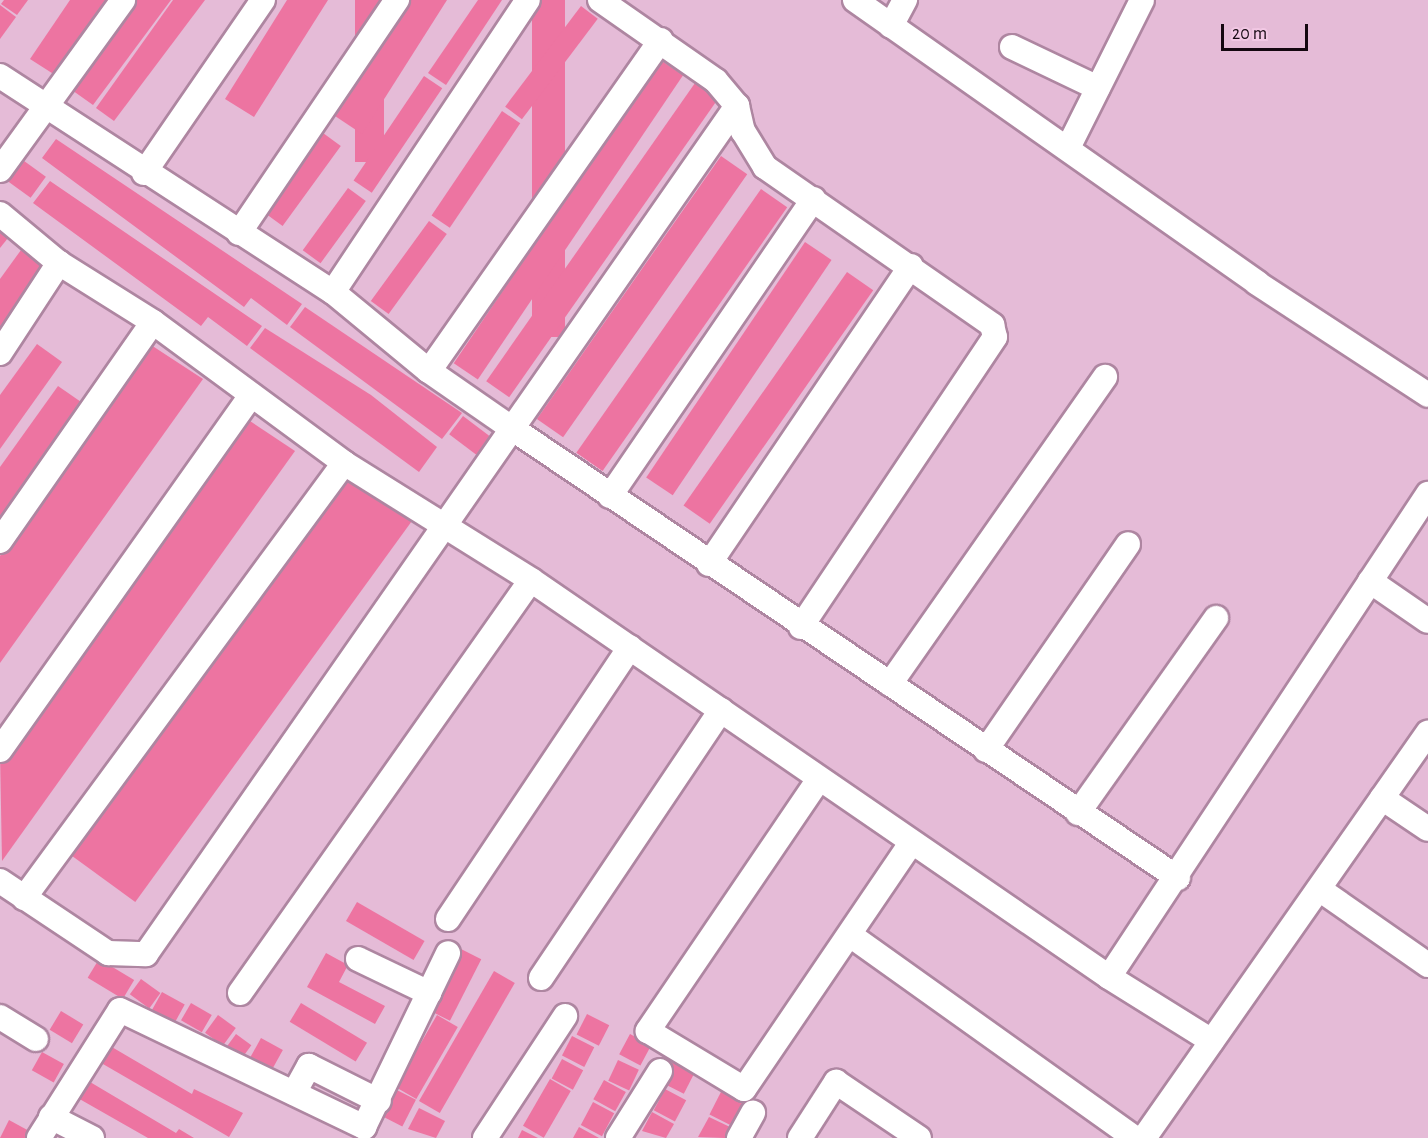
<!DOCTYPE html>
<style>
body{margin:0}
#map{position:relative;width:1428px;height:1138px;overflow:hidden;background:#e5bbd7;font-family:"Alegreya Sans",sans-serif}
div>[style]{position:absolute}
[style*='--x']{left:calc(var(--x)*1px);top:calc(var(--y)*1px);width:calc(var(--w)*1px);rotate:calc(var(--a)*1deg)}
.building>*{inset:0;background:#ed74a1;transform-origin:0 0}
.roads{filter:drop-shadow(2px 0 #ae86a1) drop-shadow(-2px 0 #ae86a1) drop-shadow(0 2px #ae86a1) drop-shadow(0 -2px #ae86a1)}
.minor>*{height:24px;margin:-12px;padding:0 12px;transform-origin:12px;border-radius:12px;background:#fff}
span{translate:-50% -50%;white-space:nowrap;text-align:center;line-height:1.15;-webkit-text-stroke:4.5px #f2c8e4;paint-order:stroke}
.scale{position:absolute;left:1221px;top:24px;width:87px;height:27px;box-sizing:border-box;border:3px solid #140710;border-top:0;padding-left:8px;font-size:18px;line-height:21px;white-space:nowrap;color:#140710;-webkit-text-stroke:4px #f2c8e4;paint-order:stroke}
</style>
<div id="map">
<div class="building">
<div style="clip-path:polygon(4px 0,28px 0,17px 15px,1px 4px)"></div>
<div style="clip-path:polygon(70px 0,107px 0,55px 75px,30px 59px)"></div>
<div style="clip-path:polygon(134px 0,171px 0,93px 105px,69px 88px)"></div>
<div style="clip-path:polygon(173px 0,205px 0,114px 121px,96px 108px)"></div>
<div style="clip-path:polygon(287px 0,328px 0,254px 117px,225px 99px)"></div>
<div style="left:355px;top:0;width:29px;height:162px"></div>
<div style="clip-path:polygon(409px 0,447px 0,362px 134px,335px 116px)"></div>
<div style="clip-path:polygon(478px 0,502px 0,446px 85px,428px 73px)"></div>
<div style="left:532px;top:0;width:33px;height:337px"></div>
<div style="clip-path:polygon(0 5px,16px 17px,0 39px)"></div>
<div style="left:581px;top:6px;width:21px;height:126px;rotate:37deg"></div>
<div style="left:659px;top:59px;width:29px;height:367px;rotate:34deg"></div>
<div style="left:424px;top:76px;width:22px;height:126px;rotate:34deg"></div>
<div style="left:695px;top:83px;width:28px;height:364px;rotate:35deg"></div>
<div style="left:502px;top:111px;width:22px;height:126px;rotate:34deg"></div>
<div style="left:323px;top:133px;width:22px;height:99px;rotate:36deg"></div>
<div style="clip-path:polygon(56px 139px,302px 304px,287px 325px,251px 298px,244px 307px,42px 158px)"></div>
<div style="left:721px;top:156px;width:32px;height:321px;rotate:35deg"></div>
<div style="left:20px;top:158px;width:32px;height:26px;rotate:36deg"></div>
<div style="clip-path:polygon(50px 181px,262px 326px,247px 346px,208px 317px,201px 326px,33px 203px)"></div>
<div style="left:348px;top:188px;width:22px;height:77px;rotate:36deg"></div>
<div style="left:761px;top:189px;width:32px;height:322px;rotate:35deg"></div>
<div style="left:429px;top:221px;width:22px;height:99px;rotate:36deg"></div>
<div style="clip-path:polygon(0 232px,8px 238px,0 248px)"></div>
<div style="left:805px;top:242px;width:32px;height:284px;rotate:34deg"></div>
<div style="clip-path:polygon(21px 250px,48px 269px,0 336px,0 279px)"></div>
<div style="left:847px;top:272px;width:32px;height:285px;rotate:35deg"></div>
<div style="clip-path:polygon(305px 307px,462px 413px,442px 439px,290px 327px)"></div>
<div style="clip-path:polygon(265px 328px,371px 395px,437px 447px,419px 472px,250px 348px)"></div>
<div style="clip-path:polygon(37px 344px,62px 362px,0 449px,0 395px)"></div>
<div style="clip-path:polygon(151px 345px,203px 379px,0 663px,0 556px)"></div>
<div style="clip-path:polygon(58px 386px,84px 404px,0 522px,0 467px)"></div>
<div style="clip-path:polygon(241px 415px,295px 451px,2px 861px,0 752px)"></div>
<div style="left:463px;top:416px;width:34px;height:23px;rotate:37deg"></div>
<div style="left:349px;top:475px;width:78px;height:471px;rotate:36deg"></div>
<div style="left:357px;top:902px;width:78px;height:22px;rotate:30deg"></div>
<div style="left:459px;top:948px;width:25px;height:69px;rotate:27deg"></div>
<div style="clip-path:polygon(326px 953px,348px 965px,339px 982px,385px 1006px,375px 1024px,307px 987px)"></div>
<div style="left:99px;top:959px;width:41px;height:22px;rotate:31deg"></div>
<div style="left:494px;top:971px;width:24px;height:150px;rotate:30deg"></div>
<div style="left:141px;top:979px;width:24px;height:19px;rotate:36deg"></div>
<div style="left:162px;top:992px;width:26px;height:21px;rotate:29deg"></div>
<div style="left:191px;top:1003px;width:24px;height:20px;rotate:30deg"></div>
<div style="left:301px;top:1003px;width:77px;height:22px;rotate:31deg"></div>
<div style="left:61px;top:1011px;width:26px;height:22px;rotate:31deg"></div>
<div style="left:587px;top:1014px;width:25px;height:23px;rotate:27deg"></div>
<div style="left:218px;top:1015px;width:22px;height:22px;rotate:36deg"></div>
<div style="left:437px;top:1015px;width:24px;height:83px;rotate:30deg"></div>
<div style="left:236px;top:1034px;width:19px;height:18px;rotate:36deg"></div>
<div style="left:630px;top:1034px;width:24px;height:23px;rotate:28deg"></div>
<div style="left:572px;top:1036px;width:25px;height:22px;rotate:27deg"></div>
<div style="left:261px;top:1038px;width:25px;height:26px;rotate:29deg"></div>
<div style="clip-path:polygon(105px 1043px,192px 1094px,194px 1089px,243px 1113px,229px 1137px,96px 1060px)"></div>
<div style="left:42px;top:1052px;width:25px;height:21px;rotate:29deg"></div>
<div style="left:562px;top:1059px;width:24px;height:22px;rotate:28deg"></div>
<div style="left:618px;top:1060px;width:23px;height:23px;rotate:25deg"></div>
<div style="left:672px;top:1062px;width:25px;height:23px;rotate:27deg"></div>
<div style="clip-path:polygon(85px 1079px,176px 1133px,179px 1129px,194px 1138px,148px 1138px,76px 1097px)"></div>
<div style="left:550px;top:1079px;width:24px;height:54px;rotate:30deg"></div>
<div style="left:604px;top:1080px;width:25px;height:22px;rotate:29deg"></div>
<div style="left:724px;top:1086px;width:25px;height:32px;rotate:27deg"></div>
<div style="left:391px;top:1087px;width:28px;height:30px;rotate:27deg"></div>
<div style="left:665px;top:1089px;width:24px;height:24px;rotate:28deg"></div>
<div style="left:593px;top:1102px;width:24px;height:26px;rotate:28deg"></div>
<div style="clip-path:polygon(419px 1108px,445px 1121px,436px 1138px,408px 1129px)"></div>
<div style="clip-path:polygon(652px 1112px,674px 1124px,666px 1138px,642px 1131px)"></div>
<div style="clip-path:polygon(709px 1117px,730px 1127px,725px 1138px,698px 1137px)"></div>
<div style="clip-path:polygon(9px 1120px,31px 1132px,28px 1138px,0 1138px)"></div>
<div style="clip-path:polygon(579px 1127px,599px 1138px,573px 1138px)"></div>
<div style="clip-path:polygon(522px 1130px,538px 1138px,518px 1138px)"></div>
</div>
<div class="roads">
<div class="minor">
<div style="--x:600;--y:0;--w:141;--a:34.9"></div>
<div style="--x:716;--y:81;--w:33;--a:50"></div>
<div style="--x:737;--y:106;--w:26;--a:77"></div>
<div style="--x:743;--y:131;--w:42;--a:58.6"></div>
<div style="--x:765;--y:167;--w:277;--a:34.8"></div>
<div style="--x:992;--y:325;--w:12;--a:76"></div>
<div style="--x:995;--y:337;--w:349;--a:123.8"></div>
<div style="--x:855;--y:0;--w:492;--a:35.1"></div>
<div style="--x:1257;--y:283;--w:204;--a:33.2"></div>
<div style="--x:891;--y:26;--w:30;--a:-62"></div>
<div style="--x:1012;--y:47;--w:95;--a:25.5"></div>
<div style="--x:0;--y:76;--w:397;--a:33"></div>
<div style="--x:333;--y:292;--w:124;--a:39.5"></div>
<div style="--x:429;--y:371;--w:98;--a:34.7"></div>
<div style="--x:510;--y:427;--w:806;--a:34.03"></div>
<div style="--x:1068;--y:148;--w:165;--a:-63.4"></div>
<div style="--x:0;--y:170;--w:210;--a:-54.1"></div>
<div style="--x:144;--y:173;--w:210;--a:-55.5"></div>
<div style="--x:0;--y:214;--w:77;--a:39.7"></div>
<div style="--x:59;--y:263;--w:111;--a:32.1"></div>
<div style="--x:153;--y:322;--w:237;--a:36.4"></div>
<div style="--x:344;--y:463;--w:221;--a:32"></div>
<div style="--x:531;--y:580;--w:701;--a:34.48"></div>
<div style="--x:1109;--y:977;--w:579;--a:-56.56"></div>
<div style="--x:239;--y:233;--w:282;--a:-55.9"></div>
<div style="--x:333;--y:292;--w:351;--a:-56.3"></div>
<div style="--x:0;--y:353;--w:108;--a:-56.8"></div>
<div style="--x:429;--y:371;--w:404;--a:-55"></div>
<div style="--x:610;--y:496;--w:360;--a:-55.6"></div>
<div style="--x:0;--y:541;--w:267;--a:-55.1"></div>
<div style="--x:709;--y:564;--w:360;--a:-55.9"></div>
<div style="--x:1370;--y:581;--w:70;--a:34.6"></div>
<div style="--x:890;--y:684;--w:375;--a:-55"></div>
<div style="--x:0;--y:750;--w:435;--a:-54.7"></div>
<div style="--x:986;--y:750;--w:250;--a:-55.4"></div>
<div style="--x:819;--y:779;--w:305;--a:124.2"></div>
<div style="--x:648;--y:1031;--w:112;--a:31.1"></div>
<div style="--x:744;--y:1089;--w:297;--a:-55.8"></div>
<div style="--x:1382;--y:798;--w:55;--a:34"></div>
<div style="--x:1078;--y:813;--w:239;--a:-54.7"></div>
<div style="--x:0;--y:881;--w:130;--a:33.7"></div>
<div style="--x:108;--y:953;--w:38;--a:2"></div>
<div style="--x:146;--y:954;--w:1034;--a:-55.13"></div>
<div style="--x:1319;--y:889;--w:133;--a:34.9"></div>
<div style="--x:24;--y:898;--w:540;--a:-53.66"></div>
<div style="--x:448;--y:919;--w:327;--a:-56.2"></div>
<div style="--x:850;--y:935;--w:350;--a:35.5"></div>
<div style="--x:358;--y:959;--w:79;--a:25.6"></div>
<div style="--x:1109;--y:977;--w:121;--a:31.9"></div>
<div style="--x:541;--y:978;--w:323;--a:-56.1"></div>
<div style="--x:240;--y:993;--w:505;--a:-54.83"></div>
<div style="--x:0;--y:1017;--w:42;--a:31.4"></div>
<div style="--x:294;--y:1093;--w:31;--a:-61"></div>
<div style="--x:309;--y:1066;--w:78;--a:26.6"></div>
<div style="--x:51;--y:1117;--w:46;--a:27.1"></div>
<div style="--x:39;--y:1138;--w:151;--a:-57.7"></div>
<div style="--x:120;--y:1010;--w:271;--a:25.6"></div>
<div style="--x:364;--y:1127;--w:193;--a:-64.2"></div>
<div style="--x:485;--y:1138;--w:146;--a:-56.7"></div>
<div style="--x:618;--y:1138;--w:79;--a:-57.9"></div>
<div style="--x:739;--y:1138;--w:29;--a:-61"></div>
<div style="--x:800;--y:1138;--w:67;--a:-57.3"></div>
<div style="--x:836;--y:1082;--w:100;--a:34"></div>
<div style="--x:1144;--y:1138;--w:495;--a:-55"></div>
</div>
</div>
<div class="scale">20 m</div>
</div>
